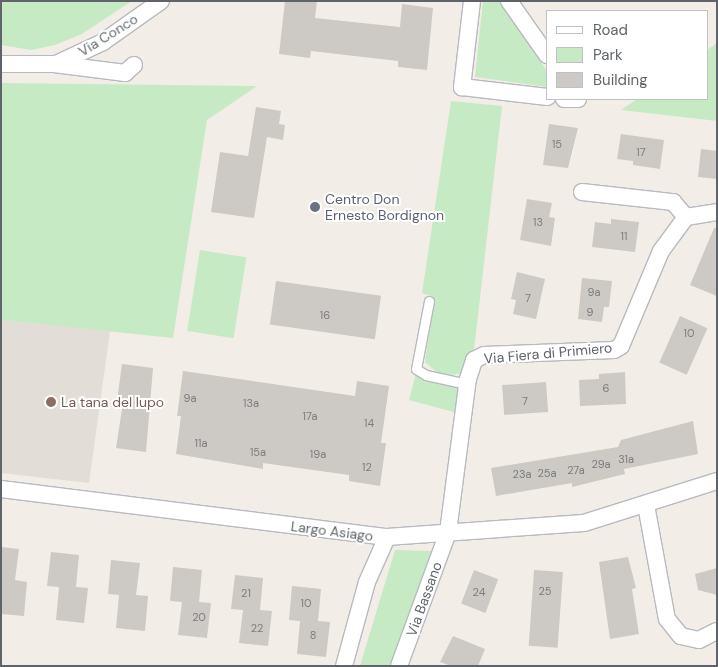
<!DOCTYPE html>
<style>
body{margin:0}
#map{position:relative;width:718px;height:667px;overflow:hidden;background:#f2eee7;font-family:"DM Sans",sans-serif}
div>[style]{position:absolute}
[style*='--x']{left:calc(var(--x)*1px);top:calc(var(--y)*1px);width:calc(var(--w)*1px);rotate:calc(var(--a)*1deg)}
.education>*{inset:0;background:#e2ddd6}
.green>*{inset:0;background:#c6eac3;transform-origin:0 0}
.building>*{inset:0;background:#cdc9c4;transform-origin:0 0}
.roads{filter:drop-shadow(1px 0 #b7babf) drop-shadow(-1px 0 #b7babf) drop-shadow(0 1px #b7babf) drop-shadow(0 -1px #b7babf)}
.lane>*{height:9px;margin:-4.5px;padding:0 4.5px;transform-origin:4.5px;border-radius:4.5px;background:#fff}
.street>*{height:16px;margin:-8px;padding:0 8px;transform-origin:8px;border-radius:8px;background:#fff}
.dots>*{width:14px;height:14px;translate:-50% -50%;box-sizing:border-box;border:2px solid #fff;border-radius:50%}
span{translate:-50% -50%;white-space:nowrap;text-align:center;line-height:1.15;-webkit-text-stroke:4px #fff;paint-order:stroke}
.number-label{font-size:11px;color:#7a7d80}
.number-label span{-webkit-text-stroke-width:0}
.street-label{font-size:14px;color:#5e6469}
.worship-label{font-size:14px;color:#5b616d}
.left{translate:0 -50%;text-align:left}
.education-label{font-size:14px;color:#785e54}
.frame{position:absolute;inset:0;border:2px solid #5e6469;pointer-events:none}
.legend{position:absolute;left:546px;top:10px;width:162px;height:90px;box-sizing:border-box;background:#fff;border:1px solid #bfc1c3;margin:0;padding:6px 9px;list-style:none;font-size:15px;color:#5e6469}
.legend li{display:flex;align-items:center;gap:10px;height:25px}
.legend b{width:25px;border:1px solid #bfc1c3}
</style>
<div id="map">
<div class="education">
<div style="clip-path:polygon(1px 320px,110px 331px,89px 483px,1px 473px)"></div>
</div>
<div class="green">
<div style="clip-path:polygon(1px 1px,132px 1px,82px 34px,55px 45px,31px 50px,1px 45px)"></div>
<div style="clip-path:polygon(483px 1px,499px 1px,547px 71px,547px 87px,475px 77px)"></div>
<div style="clip-path:polygon(717px 43px,717px 121px,621px 110px,637px 99px,707px 99px,707px 50px)"></div>
<div style="clip-path:polygon(1px 83px,257px 86px,207px 120px,173px 338px,1px 320px)"></div>
<div style="clip-path:polygon(451px 101px,502px 106px,474px 350px,465px 373px,450px 375px,439px 374px,425px 362px,434px 297px,422px 293px)"></div>
<div style="left:200px;top:250px;width:47px;height:82px;rotate:9deg"></div>
<div style="left:416px;top:374px;width:47px;height:27px;rotate:15deg"></div>
<div style="clip-path:polygon(395px 550px,432px 551px,390px 666px,360px 666px)"></div>
</div>
<div class="building">
<div style="clip-path:polygon(285px 1px,317px 1px,315px 18px,400px 27px,402px 4px,433px 8px,427px 70px,398px 67px,398px 61px,311px 51px,310px 58px,279px 54px)"></div>
<div style="clip-path:polygon(256px 107px,281px 111px,279px 124px,285px 125px,283px 140px,267px 137px,254px 218px,211px 212px,220px 152px,248px 156px)"></div>
<div style="clip-path:polygon(549px 124px,578px 128px,568px 168px,543px 165px)"></div>
<div style="clip-path:polygon(621px 134px,664px 140px,660px 169px,633px 165px,633px 161px,617px 159px)"></div>
<div style="clip-path:polygon(701px 149px,717px 151px,717px 179px,698px 177px)"></div>
<div style="clip-path:polygon(527px 199px,552px 203px,549px 217px,555px 218px,551px 246px,520px 240px)"></div>
<div style="clip-path:polygon(611px 219px,639px 222px,635px 252px,592px 247px,595px 222px,611px 224px)"></div>
<div style="clip-path:polygon(714px 228px,717px 228px,717px 296px,690px 285px)"></div>
<div style="clip-path:polygon(517px 272px,545px 279px,536px 319px,513px 314px,516px 300px,511px 299px)"></div>
<div style="clip-path:polygon(582px 278px,612px 281px,609px 307px,604px 307px,602px 322px,578px 319px)"></div>
<div style="left:276px;top:281px;width:106px;height:44px;rotate:8deg"></div>
<div style="left:680px;top:316px;width:30px;height:51px;rotate:24deg"></div>
<div style="clip-path:polygon(122px 364px,153px 368px,146px 452px,116px 448px,122px 409px,116px 408px)"></div>
<div style="clip-path:polygon(183px 371px,355px 396px,357px 381px,389px 386px,381px 443px,386px 443px,380px 486px,349px 481px,349px 475px,263px 463px,263px 469px,176px 454px,181px 416px,177px 416px)"></div>
<div style="clip-path:polygon(625px 372px,626px 404px,580px 406px,579px 380px,599px 379px,599px 374px)"></div>
<div style="left:546px;top:382px;width:30px;height:44px;rotate:86deg"></div>
<div style="clip-path:polygon(693px 421px,698px 454px,624px 469px,625px 474px,572px 487px,572px 483px,496px 496px,491px 468px,618px 447px,621px 440px)"></div>
<div style="clip-path:polygon(1px 547px,19px 549px,15px 580px,27px 582px,24px 616px,1px 614px)"></div>
<div style="clip-path:polygon(51px 552px,79px 555px,76px 587px,88px 588px,84px 623px,56px 620px,59px 587px,47px 586px)"></div>
<div style="clip-path:polygon(628px 557px,636px 588px,632px 589px,639px 634px,610px 639px,599px 562px)"></div>
<div style="clip-path:polygon(111px 560px,140px 563px,136px 595px,148px 596px,145px 631px,116px 628px,119px 595px,108px 594px)"></div>
<div style="clip-path:polygon(173px 567px,202px 570px,199px 602px,211px 603px,207px 638px,178px 635px,182px 602px,170px 601px)"></div>
<div style="clip-path:polygon(717px 568px,717px 595px,698px 590px,695px 574px)"></div>
<div style="left:474px;top:570px;width:26px;height:36px;rotate:21deg"></div>
<div style="left:534px;top:570px;width:29px;height:76px;rotate:4deg"></div>
<div style="clip-path:polygon(235px 575px,263px 578px,260px 610px,272px 611px,268px 646px,239px 643px,243px 610px,231px 609px)"></div>
<div style="clip-path:polygon(292px 586px,321px 589px,318px 621px,330px 622px,326px 657px,297px 654px,300px 621px,289px 620px)"></div>
<div style="clip-path:polygon(453px 636px,485px 649px,478px 666px,451px 666px,440px 662px)"></div>
</div>
<div class="roads">
<div class="lane">
<div style="--x:429;--y:301;--w:69;--a:100.8"></div>
<div style="--x:416;--y:369;--w:12;--a:31"></div>
<div style="--x:426;--y:375;--w:42;--a:12.4"></div>
</div>
<div class="street">
<div style="--x:472;--y:1;--w:87;--a:96.6"></div>
<div style="--x:462;--y:87;--w:86;--a:6.7"></div>
<div style="--x:509;--y:1;--w:66;--a:54.9"></div>
<div style="--x:1;--y:64;--w:53;--a:0"></div>
<div style="--x:54;--y:64;--w:72;--a:7.2"></div>
<div style="--x:125;--y:73;--w:12;--a:-42"></div>
<div style="--x:56;--y:64;--w:52;--a:-25.1"></div>
<div style="--x:103;--y:42;--w:71;--a:-35.3"></div>
<div style="--x:564;--y:99;--w:14;--a:0"></div>
<div style="--x:582;--y:192;--w:92;--a:6.3"></div>
<div style="--x:673;--y:202;--w:20;--a:49"></div>
<div style="--x:1;--y:489;--w:389;--a:7.1"></div>
<div style="--x:387;--y:537;--w:197;--a:-4.1"></div>
<div style="--x:584;--y:523;--w:139;--a:-17.5"></div>
<div style="--x:646;--y:505;--w:116;--a:79.6"></div>
<div style="--x:667;--y:619;--w:22;--a:51"></div>
<div style="--x:681;--y:636;--w:18;--a:13"></div>
<div style="--x:699;--y:640;--w:20;--a:-27"></div>
<div style="--x:344;--y:666;--w:87;--a:-74.7"></div>
<div style="--x:367;--y:582;--w:49;--a:-66"></div>
<div style="--x:399;--y:666;--w:143;--a:-69.9"></div>
<div style="--x:448;--y:532;--w:154;--a:-82.6"></div>
<div style="--x:468;--y:379;--w:20;--a:-72"></div>
<div style="--x:474;--y:360;--w:11;--a:-27"></div>
<div style="--x:484;--y:355;--w:130;--a:-2.2"></div>
<div style="--x:614;--y:350;--w:8;--a:-30"></div>
<div style="--x:621;--y:346;--w:103;--a:-67.2"></div>
<div style="--x:661;--y:251;--w:42;--a:-53.7"></div>
<div style="--x:686;--y:217;--w:31;--a:-9"></div>
</div>
</div>
<div class="dots">
<div style="left:315px;top:207px;background:#6b7280"></div>
<div style="left:51px;top:402px;background:#8d6e63"></div>
</div>
<div class="number-label">
<span style="left:557px;top:144px">15</span>
<span style="left:641px;top:152px">17</span>
<span style="left:538px;top:222px">13</span>
<span style="left:624px;top:236px">11</span>
<span style="left:594px;top:292px">9a</span>
<span style="left:528px;top:298px">7</span>
<span style="left:590px;top:312px">9</span>
<span style="left:325px;top:315px">16</span>
<span style="left:689px;top:333px">10</span>
<span style="left:606px;top:388px">6</span>
<span style="left:190px;top:398px">9a</span>
<span style="left:525px;top:401px">7</span>
<span style="left:251px;top:403px">13a</span>
<span style="left:310px;top:416px">17a</span>
<span style="left:369px;top:423px">14</span>
<span style="left:201px;top:443px">11a</span>
<span style="left:258px;top:452px">15a</span>
<span style="left:318px;top:454px">19a</span>
<span style="left:626px;top:459px">31a</span>
<span style="left:601px;top:464px">29a</span>
<span style="left:367px;top:467px">12</span>
<span style="left:576px;top:470px">27a</span>
<span style="left:547px;top:473px">25a</span>
<span style="left:522px;top:474px">23a</span>
<span style="left:545px;top:591px">25</span>
<span style="left:479px;top:592px">24</span>
<span style="left:246px;top:593px">21</span>
<span style="left:306px;top:603px">10</span>
<span style="left:199px;top:617px">20</span>
<span style="left:257px;top:628px">22</span>
<span style="left:313px;top:635px">8</span>
</div>
<div class="street-label">
<span style="left:108px;top:35px;rotate:-32deg">Via Conco</span>
<span style="left:548px;top:353px;rotate:-5deg">Via Fiera di Primiero</span>
<span style="left:332px;top:531px;rotate:7deg">Largo Asiago</span>
<span style="left:424px;top:599px;rotate:-70deg">Via Bassano</span>
</div>
<div class="worship-label">
<span class="left" style="left:325px;top:207px">Centro Don<br>Ernesto Bordignon</span>
</div>
<div class="education-label">
<span class="left" style="left:61px;top:402px">La tana del lupo</span>
</div>
<div class="frame"></div>
<ul class="legend">
<li><b style="height:6px;background:#fff"></b>Road</li>
<li><b style="height:14px;background:#c6eac3"></b>Park</li>
<li><b style="height:14px;background:#cdc9c4"></b>Building</li>
</ul>
</div>
